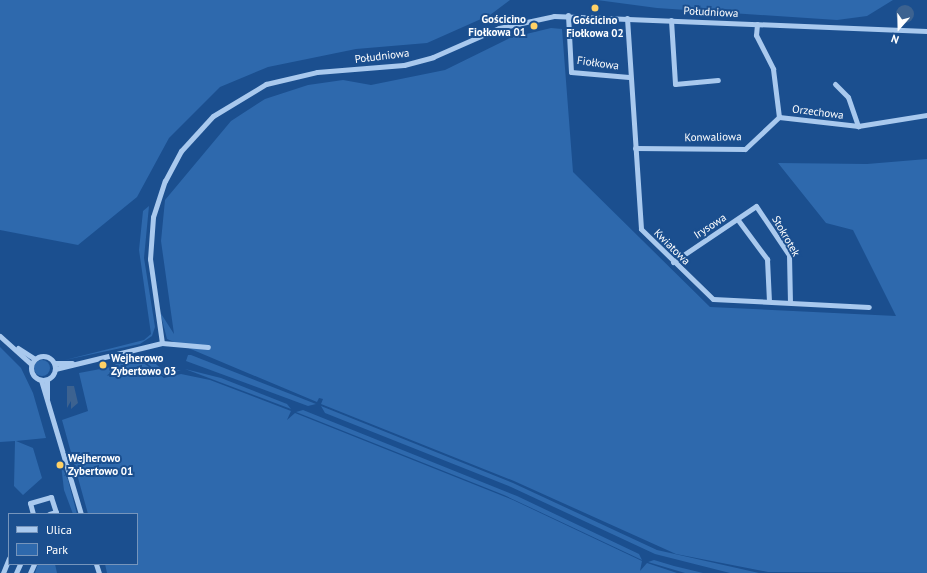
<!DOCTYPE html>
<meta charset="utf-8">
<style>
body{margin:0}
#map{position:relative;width:927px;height:573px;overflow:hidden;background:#1b4f8f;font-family:"PT Sans",sans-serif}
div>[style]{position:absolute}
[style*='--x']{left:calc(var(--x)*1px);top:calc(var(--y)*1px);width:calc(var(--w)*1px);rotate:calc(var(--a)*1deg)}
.green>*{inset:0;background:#2e69ad}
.round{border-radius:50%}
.water>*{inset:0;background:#3c6290}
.minor>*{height:5px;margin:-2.5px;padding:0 2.5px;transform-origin:2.5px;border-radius:2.5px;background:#a9c9ee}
.minor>.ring{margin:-2.5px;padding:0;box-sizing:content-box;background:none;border:5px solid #a9c9ee;border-radius:50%}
.dots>*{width:11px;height:11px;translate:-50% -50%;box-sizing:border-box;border:2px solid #1b4f8f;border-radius:50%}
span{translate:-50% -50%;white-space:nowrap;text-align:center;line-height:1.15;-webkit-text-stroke:4px #1b4f8f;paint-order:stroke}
.street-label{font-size:11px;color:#fff}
.poi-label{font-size:11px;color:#fff;font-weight:700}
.right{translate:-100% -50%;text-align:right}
.left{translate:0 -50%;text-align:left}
.legend{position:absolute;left:8px;top:513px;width:130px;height:52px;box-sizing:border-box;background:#1b4f8f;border:1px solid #7695bc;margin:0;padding:5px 7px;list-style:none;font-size:12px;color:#fff}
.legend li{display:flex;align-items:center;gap:8px;height:20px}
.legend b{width:20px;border:1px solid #7695bc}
.north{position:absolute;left:879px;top:8px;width:40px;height:40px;-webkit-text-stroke:3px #1b4f8f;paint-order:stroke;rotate:200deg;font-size:11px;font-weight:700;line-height:16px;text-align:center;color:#fff}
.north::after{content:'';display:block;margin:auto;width:14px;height:18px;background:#fff;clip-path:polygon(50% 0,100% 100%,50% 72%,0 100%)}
</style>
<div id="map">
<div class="green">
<div style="clip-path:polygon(0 0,510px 0,490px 15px,427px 43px,356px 49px,268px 67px,220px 87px,169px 138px,137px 197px,78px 245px,0 230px)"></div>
<div style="clip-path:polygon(597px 0,893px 0,867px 16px,837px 20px,657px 8px)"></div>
<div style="clip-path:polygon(551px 28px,562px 29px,573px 172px,710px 307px,896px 316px,853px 230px,826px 223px,778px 163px,867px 164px,927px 159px,927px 573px,768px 572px,676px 554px,514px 481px,321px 404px,323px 399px,319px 398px,317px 402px,167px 339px,160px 312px,174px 334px,161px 241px,165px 200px,231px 121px,265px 99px,308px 85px,343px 80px,371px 85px,445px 70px,510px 38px)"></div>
<div style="clip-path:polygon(149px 206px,144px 258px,155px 327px,152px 336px,140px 344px,65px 360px,144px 340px,151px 334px,139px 250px,143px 211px)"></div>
<div style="clip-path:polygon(0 347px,21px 368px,33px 393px,46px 438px,16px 441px,33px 448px,42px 478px,23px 495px,14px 486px,15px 441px,0 442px)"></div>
<div style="clip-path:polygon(127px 354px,149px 358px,165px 372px,181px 370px,164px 376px,142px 360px,116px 357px)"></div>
<div style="clip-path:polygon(188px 355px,191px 355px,316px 404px,308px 406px,186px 361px)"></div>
<div style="clip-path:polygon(116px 359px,142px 362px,164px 378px,181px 374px,210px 380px,291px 411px,287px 420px,295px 413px,513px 500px,642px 561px,640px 571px,647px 563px,677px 573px,107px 573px,105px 564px,137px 564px,137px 514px,88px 514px,62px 420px,88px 411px,79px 373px,111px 367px,118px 363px)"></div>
<div class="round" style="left:34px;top:360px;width:16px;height:16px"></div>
<div style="clip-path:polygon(185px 369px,221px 378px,287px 404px,291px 409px)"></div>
<div style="clip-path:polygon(321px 406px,513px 483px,657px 550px,759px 573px,730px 573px,655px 554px,511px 487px,325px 413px)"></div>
<div style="clip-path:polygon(303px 410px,517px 496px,639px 554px,642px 560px,504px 495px,296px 412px)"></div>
<div style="clip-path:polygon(61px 465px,68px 480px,77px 514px,73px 514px,64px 490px)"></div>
<div style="clip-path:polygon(654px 560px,674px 566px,703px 573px,685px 573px,648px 562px)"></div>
<div style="clip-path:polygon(38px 564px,55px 564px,57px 573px,35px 573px)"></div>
</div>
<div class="water">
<div class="round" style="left:896px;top:5px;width:18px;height:18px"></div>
<div style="clip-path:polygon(67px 386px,74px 386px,78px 403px,71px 409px,71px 401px,67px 408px)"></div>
</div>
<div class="minor">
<div style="--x:568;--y:15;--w:57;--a:87"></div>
<div style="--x:571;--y:72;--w:58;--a:4.9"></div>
<div style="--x:627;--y:18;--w:211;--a:86.2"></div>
<div style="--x:641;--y:229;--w:100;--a:44.2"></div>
<div style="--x:713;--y:299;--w:156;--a:2.9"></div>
<div style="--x:671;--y:20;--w:64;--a:86.4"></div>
<div style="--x:675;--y:84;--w:43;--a:-5.3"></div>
<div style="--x:757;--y:24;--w:11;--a:95"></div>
<div style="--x:756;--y:35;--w:38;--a:63"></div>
<div style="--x:773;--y:69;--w:48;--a:82.9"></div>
<div style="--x:835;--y:84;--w:18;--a:45"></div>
<div style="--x:848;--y:97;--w:31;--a:71"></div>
<div style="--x:779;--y:117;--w:80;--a:6.5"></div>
<div style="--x:858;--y:126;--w:70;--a:-9.1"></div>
<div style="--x:635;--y:148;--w:110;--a:0.5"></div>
<div style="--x:745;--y:149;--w:47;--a:-43.3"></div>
<div style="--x:738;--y:220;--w:49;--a:53.4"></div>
<div style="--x:767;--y:259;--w:42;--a:87.3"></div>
<div style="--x:673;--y:262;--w:100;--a:-34"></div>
<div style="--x:756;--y:206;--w:59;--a:56"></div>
<div style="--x:789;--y:255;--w:46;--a:88.8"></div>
<div style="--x:0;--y:336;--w:42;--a:42.1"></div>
<div style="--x:162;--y:343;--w:46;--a:5"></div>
<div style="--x:18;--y:348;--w:20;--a:33"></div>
<div class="ring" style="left:31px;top:356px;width:19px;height:19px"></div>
<div style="--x:54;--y:363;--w:18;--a:0"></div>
<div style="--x:55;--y:369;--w:110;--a:-13.7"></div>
<div style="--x:162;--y:343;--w:85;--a:-98.1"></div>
<div style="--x:150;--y:259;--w:42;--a:-85.9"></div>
<div style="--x:153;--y:217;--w:38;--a:-72"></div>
<div style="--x:165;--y:181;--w:34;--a:-62"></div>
<div style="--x:181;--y:151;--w:47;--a:-47.6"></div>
<div style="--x:213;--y:116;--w:62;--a:-31.1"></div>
<div style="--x:266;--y:84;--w:52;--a:-13.2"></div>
<div style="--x:317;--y:72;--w:87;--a:-4.6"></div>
<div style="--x:404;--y:65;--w:30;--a:-15"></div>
<div style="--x:433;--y:57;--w:72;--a:-23.7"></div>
<div style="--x:499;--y:28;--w:56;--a:-12.3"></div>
<div style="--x:554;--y:16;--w:373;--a:2.3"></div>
<div style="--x:41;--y:380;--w:140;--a:73.4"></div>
<div style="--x:47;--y:380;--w:18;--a:90"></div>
<div style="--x:33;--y:514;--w:11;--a:-105"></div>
<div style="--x:30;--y:503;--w:22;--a:-16"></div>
<div style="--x:51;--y:497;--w:16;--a:72"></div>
<div style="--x:56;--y:512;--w:7;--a:164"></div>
<div style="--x:96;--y:564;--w:9;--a:72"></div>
<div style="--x:3;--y:573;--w:16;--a:-68"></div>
<div style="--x:16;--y:573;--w:10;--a:-66"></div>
<div style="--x:30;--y:573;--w:10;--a:-66"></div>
</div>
<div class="dots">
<div style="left:595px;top:8px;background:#ffd166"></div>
<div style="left:534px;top:26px;background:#ffd166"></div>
<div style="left:103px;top:365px;background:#ffd166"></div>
<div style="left:60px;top:465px;background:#ffd166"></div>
</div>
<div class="street-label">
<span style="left:711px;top:12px;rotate:3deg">Południowa</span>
<span style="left:382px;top:56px;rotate:-7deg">Południowa</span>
<span style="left:598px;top:63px;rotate:8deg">Fiołkowa</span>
<span style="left:818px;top:112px;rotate:7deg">Orzechowa</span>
<span style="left:713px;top:137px;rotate:-1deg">Konwaliowa</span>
<span style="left:710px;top:226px;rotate:-33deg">Irysowa</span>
<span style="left:786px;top:236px;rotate:60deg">Stokrotek</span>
<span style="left:672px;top:247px;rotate:45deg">Kwiatowa</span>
</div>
<div class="poi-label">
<span class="right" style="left:526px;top:26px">Gościcino<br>Fiołkowa 01</span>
<span style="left:595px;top:27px">Gościcino<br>Fiołkowa 02</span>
<span class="left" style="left:111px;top:365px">Wejherowo<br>Zybertowo 03</span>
<span class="left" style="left:68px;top:465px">Wejherowo<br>Zybertowo 01</span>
</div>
<ul class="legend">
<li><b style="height:5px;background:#a9c9ee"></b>Ulica</li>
<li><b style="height:11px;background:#2e69ad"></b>Park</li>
</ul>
<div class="north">N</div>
</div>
